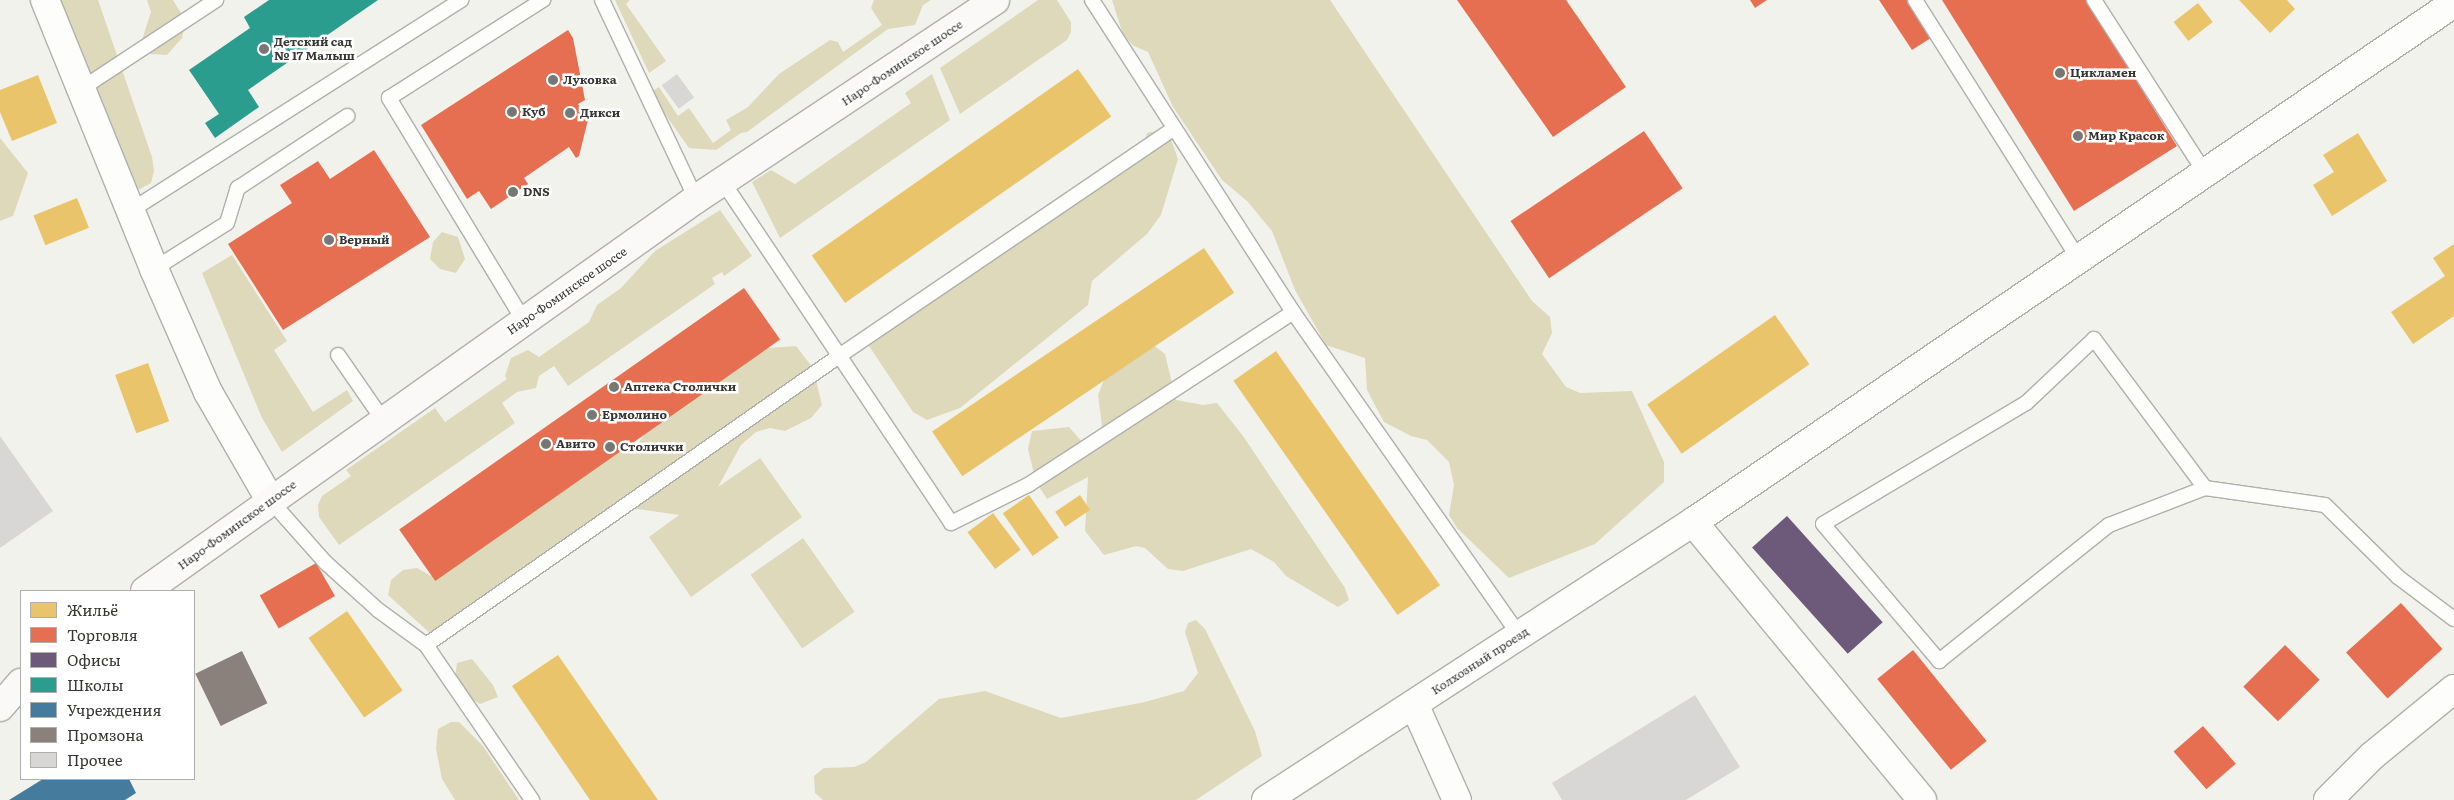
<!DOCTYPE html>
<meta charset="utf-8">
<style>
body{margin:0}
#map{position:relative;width:2454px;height:800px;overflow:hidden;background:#f2f2ed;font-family:Literata,serif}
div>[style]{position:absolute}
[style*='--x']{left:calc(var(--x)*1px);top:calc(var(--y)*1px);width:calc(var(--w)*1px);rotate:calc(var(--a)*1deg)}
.green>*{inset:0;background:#ded9ba;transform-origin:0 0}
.homes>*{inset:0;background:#e9c46a;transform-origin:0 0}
.shops>*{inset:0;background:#e76f51;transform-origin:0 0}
.offices>*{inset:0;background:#6d597a;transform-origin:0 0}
.schools>*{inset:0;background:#2a9d8f}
.public>*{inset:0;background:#457b9d}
.industry>*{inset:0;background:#8a817c;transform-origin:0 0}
.building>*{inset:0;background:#d8d7d6;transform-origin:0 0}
.roads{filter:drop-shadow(1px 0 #afafac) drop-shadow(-1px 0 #afafac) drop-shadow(0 1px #afafac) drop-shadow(0 -1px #afafac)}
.lane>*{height:14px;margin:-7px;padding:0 7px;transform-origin:7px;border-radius:7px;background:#fdfdfc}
.street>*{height:28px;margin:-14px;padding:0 14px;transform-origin:14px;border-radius:14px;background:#fdfdfc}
.secondary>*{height:28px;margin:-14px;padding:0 14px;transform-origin:14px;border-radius:14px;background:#faf9f8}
.dots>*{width:14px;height:14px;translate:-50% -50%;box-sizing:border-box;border:2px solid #fff;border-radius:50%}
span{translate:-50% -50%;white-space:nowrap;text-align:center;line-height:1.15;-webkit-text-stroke:5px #fff;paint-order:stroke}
.poi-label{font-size:12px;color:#353532;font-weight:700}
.left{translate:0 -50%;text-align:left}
.street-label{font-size:12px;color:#353532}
.legend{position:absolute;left:20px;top:590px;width:175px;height:190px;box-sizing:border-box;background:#fff;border:1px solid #aeaead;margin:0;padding:6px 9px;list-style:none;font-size:15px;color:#353532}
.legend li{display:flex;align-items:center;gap:10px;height:25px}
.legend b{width:25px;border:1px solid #aeaead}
</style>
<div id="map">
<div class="green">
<div style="clip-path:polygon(45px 0,98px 0,152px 157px,154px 171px,151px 183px,138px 190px,125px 190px)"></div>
<div style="clip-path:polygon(147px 0,173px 0,186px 21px,182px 38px,167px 55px,151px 54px,141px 43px,151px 12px)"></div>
<div style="clip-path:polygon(615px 0,630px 0,626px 4px,666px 61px,649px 73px)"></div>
<div style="clip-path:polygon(874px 0,931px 0,923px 5px,915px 25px,888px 29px,747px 132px,741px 133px,716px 150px,689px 148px,650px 93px,659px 87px,678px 116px,689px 108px,713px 143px,731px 130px,726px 120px,748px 107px,779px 74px,830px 40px,838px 42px,843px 52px,882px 25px,871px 8px)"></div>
<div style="clip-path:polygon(1038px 0,1057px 0,1071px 22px,1071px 32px,1067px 40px,960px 114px,940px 68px)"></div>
<div style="clip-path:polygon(1112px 0,1330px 0,1532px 301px,1550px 317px,1552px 333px,1542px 354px,1566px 387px,1580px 393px,1632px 391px,1664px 462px,1664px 482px,1595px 544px,1509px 578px,1457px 528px,1449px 515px,1454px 485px,1449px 462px,1427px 440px,1411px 436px,1384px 422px,1367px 390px,1365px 358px,1326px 345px,1295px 290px,1272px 231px,1247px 201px,1222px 180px,1173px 107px,1148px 52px,1134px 46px,1123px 35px)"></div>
<div style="clip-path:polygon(932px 74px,950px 120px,780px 238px,752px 182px,771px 170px,795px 184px,911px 103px,905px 93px)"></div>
<div style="clip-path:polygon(1167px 128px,1178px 159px,1161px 215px,1147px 234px,1092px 281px,1088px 305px,960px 408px,927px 420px,913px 412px,867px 343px,1143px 150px,1147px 133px)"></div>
<div style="clip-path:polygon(0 138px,28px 173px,13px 216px,0 221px)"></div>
<div style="clip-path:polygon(720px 210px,752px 256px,724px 276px,722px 272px,712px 278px,715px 284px,568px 386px,554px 366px,539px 376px,536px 388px,517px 392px,502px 403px,515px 423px,339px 545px,319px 517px,318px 505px,322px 496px,351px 476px,346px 470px,435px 408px,445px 422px,507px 379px,505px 376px,511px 358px,528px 350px,539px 357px,589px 322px,597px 305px,621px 288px,655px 251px)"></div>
<div style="clip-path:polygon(442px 232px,458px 237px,465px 259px,456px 273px,440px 269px,430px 259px,433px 242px)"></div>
<div style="clip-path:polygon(232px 255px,287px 341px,274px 350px,313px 412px,347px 390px,353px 401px,282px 452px,262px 418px,202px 273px)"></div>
<div style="clip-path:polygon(1152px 344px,1165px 354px,1176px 400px,1203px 405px,1217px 403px,1243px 436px,1345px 588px,1349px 600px,1338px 607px,1286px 576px,1274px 562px,1251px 549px,1183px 571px,1168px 569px,1145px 548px,1136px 546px,1104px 555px,1085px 531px,1088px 477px,1047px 499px,1036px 482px,1028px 449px,1032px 431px,1069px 427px,1084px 444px,1097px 441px,1102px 426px,1098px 395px,1106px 375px)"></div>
<div style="clip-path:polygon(796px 346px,813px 368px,822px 405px,811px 418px,785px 431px,770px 428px,756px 432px,741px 445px,718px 487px,760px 458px,802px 517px,691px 597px,649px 537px,679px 515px,638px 509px,622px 512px,577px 548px,432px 635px,388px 595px,391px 580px,403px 570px,417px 568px,431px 576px,616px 445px,633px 451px,653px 422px,755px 349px)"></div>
<div style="left:803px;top:538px;width:90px;height:64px;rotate:55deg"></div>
<div style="clip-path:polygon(1196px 620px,1205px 629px,1255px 731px,1262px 756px,1196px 800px,823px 800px,815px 793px,814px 776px,824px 768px,854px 767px,866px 762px,939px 699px,985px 691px,1061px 718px,1145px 702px,1184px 691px,1198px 673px,1185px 632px,1188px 623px)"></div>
<div style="clip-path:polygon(472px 659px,493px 685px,498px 697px,480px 704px,460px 692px,455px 678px,457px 663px)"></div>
<div style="clip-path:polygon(451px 722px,459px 722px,483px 746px,519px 800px,455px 800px,442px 779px,436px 749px,438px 729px)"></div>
</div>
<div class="homes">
<div style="clip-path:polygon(2239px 0,2287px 0,2295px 9px,2270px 33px)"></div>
<div style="left:2198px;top:3px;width:24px;height:31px;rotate:52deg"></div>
<div style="left:1078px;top:69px;width:58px;height:325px;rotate:55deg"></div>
<div style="clip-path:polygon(38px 75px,57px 123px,12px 141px,0 112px,0 90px)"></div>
<div style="clip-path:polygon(2358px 133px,2387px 181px,2332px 216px,2313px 185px,2334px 172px,2323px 155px)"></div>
<div style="left:77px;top:198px;width:32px;height:47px;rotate:68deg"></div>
<div style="clip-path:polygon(2454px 244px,2454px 316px,2413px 344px,2391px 312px,2445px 276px,2433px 258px)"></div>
<div style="left:1204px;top:248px;width:54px;height:328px;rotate:56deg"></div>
<div style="left:1775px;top:315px;width:60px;height:156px;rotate:55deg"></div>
<div style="left:1276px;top:351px;width:286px;height:52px;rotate:55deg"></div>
<div style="left:148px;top:363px;width:62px;height:35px;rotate:70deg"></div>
<div style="left:1029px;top:495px;width:52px;height:32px;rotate:55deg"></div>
<div style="left:1080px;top:495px;width:18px;height:30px;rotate:56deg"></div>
<div style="left:993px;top:513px;width:46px;height:32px;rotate:53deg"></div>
<div style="left:347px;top:611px;width:97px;height:47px;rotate:55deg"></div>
<div style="clip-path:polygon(558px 655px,658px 800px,590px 800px,512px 686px)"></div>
</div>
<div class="shops">
<div style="clip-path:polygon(1457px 0,1566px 0,1626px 87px,1553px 137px)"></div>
<div style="clip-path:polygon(1750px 0,1767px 0,1755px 8px)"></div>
<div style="clip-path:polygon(1879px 0,1911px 0,1934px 36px,1912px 50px)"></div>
<div style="clip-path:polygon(1942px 0,2086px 0,2177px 146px,2074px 211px)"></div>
<div style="clip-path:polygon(568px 30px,573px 38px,585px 100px,578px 104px,588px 120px,579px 156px,576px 158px,569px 147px,524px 178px,528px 184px,491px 209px,479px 191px,467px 199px,421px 125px)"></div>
<div style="left:1644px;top:131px;width:69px;height:161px;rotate:56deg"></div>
<div style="clip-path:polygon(374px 150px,430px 237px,283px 330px,228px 244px,292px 203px,280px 185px,318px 161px,330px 179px)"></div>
<div style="left:744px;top:288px;width:63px;height:421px;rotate:55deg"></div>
<div style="left:316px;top:563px;width:38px;height:65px;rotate:60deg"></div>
<div style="left:2401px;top:603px;width:62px;height:74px;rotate:48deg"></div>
<div style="left:2285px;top:645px;width:49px;height:59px;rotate:45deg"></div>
<div style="left:1913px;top:650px;width:117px;height:46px;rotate:51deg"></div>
<div style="left:2203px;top:726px;width:50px;height:39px;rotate:49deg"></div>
</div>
<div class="offices">
<div style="left:1787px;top:516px;width:143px;height:47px;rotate:48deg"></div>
</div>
<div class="schools">
<div style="clip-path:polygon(269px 0,378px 0,248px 90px,259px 107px,215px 138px,205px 123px,219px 114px,189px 70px,250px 28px,244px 17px)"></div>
</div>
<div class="public">
<div style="clip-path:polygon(43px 779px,129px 779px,136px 793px,125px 800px,9px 800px)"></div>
</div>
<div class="industry">
<div style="left:242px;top:651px;width:58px;height:52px;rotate:64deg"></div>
</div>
<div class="building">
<div style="left:677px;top:74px;width:29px;height:19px;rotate:54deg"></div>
<div style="clip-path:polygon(0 436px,53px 511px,0 548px)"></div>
<div style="clip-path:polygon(1695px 695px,1740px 767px,1686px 800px,1562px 800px,1552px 783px)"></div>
</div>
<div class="roads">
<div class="lane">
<div style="--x:602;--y:0;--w:220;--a:64.7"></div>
<div style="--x:1915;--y:0;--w:307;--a:57.7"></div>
<div style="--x:2094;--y:0;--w:206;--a:57.3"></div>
<div style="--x:81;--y:89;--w:162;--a:-33.4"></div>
<div style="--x:723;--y:182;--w:410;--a:56.2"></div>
<div style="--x:951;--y:523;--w:86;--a:-26.3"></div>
<div style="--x:1028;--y:485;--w:316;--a:-33.1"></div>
<div style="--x:1293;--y:312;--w:371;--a:-122.8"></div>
<div style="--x:130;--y:211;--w:393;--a:-32.5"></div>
<div style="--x:154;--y:269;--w:86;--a:-32.2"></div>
<div style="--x:227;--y:223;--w:37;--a:-73"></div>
<div style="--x:238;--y:188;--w:131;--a:-33.4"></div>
<div style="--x:1293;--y:312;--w:396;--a:55"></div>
<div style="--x:524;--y:321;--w:261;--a:-121.2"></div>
<div style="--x:389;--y:98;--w:183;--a:-32.5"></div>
<div style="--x:338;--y:355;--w:79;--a:55.3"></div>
<div style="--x:2205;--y:488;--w:186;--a:-126.7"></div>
<div style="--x:2094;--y:339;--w:93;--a:136.7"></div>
<div style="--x:2026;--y:403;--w:236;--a:149.2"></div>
<div style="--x:1823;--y:524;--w:180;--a:49.7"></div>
<div style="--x:1939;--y:661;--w:218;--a:-38.7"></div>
<div style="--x:2109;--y:525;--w:103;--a:-21.1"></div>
<div style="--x:2205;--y:488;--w:121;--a:8.1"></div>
<div style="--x:2325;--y:505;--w:103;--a:44.6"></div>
<div style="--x:2398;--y:577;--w:70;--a:36.9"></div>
<div style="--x:270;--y:500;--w:84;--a:48.4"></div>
<div style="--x:326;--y:563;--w:70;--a:42.1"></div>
<div style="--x:378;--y:610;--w:59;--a:36.1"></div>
<div style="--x:426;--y:645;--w:504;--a:-34.98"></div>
<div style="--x:839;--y:356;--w:405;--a:-34.2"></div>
<div style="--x:426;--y:645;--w:188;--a:55.6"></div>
</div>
<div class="street">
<div style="--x:45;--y:0;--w:290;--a:67.9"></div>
<div style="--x:154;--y:269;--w:134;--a:66.3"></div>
<div style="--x:208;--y:392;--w:125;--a:60.1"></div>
<div style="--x:1693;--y:522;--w:360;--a:50.5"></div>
<div style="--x:1414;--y:704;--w:105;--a:65.9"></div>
<div style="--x:1266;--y:800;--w:510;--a:-33.07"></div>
<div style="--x:1693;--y:522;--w:921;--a:-34.29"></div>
<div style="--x:2328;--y:800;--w:62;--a:-45"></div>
<div style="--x:2372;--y:756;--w:106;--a:-39.3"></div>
</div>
<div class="secondary">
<div style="--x:145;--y:591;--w:676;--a:-35.43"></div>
<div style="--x:696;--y:199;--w:359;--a:-33.6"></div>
<div style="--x:0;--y:707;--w:32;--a:-49"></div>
</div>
</div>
<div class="dots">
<div style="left:264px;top:49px;background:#777773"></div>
<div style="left:2060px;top:73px;background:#777773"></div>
<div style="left:553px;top:80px;background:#777773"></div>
<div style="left:512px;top:112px;background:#777773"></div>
<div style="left:570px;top:113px;background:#777773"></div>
<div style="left:2078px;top:136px;background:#777773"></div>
<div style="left:513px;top:192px;background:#777773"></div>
<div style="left:329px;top:240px;background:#777773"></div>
<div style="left:614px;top:387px;background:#777773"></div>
<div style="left:592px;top:415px;background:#777773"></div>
<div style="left:546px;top:444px;background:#777773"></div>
<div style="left:610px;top:447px;background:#777773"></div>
</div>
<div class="poi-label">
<span class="left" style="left:274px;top:49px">Детский сад<br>№ 17 Малыш</span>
<span class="left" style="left:2070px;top:73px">Цикламен</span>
<span class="left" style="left:563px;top:80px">Луковка</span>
<span class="left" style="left:522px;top:112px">Куб</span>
<span class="left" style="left:580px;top:113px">Дикси</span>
<span class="left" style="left:2088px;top:136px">Мир Красок</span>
<span class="left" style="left:523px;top:192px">DNS</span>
<span class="left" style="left:339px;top:240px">Верный</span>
<span class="left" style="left:624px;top:387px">Аптека Столички</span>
<span class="left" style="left:602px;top:415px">Ермолино</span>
<span class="left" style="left:556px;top:444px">Авито</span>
<span class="left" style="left:620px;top:447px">Столички</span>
</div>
<div class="street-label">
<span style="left:902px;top:63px;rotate:-34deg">Наро-Фоминское шоссе</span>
<span style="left:567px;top:291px;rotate:-35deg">Наро-Фоминское шоссе</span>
<span style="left:237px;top:525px;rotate:-36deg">Наро-Фоминское шоссе</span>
<span style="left:1480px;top:661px;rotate:-33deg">Колхозный проезд</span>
</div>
<ul class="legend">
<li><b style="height:14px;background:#e9c46a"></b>Жильё</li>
<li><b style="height:14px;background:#e76f51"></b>Торговля</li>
<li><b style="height:14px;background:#6d597a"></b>Офисы</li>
<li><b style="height:14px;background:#2a9d8f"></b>Школы</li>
<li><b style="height:14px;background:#457b9d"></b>Учреждения</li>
<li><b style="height:14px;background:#8a817c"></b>Промзона</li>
<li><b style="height:14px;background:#d8d7d6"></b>Прочее</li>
</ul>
</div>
